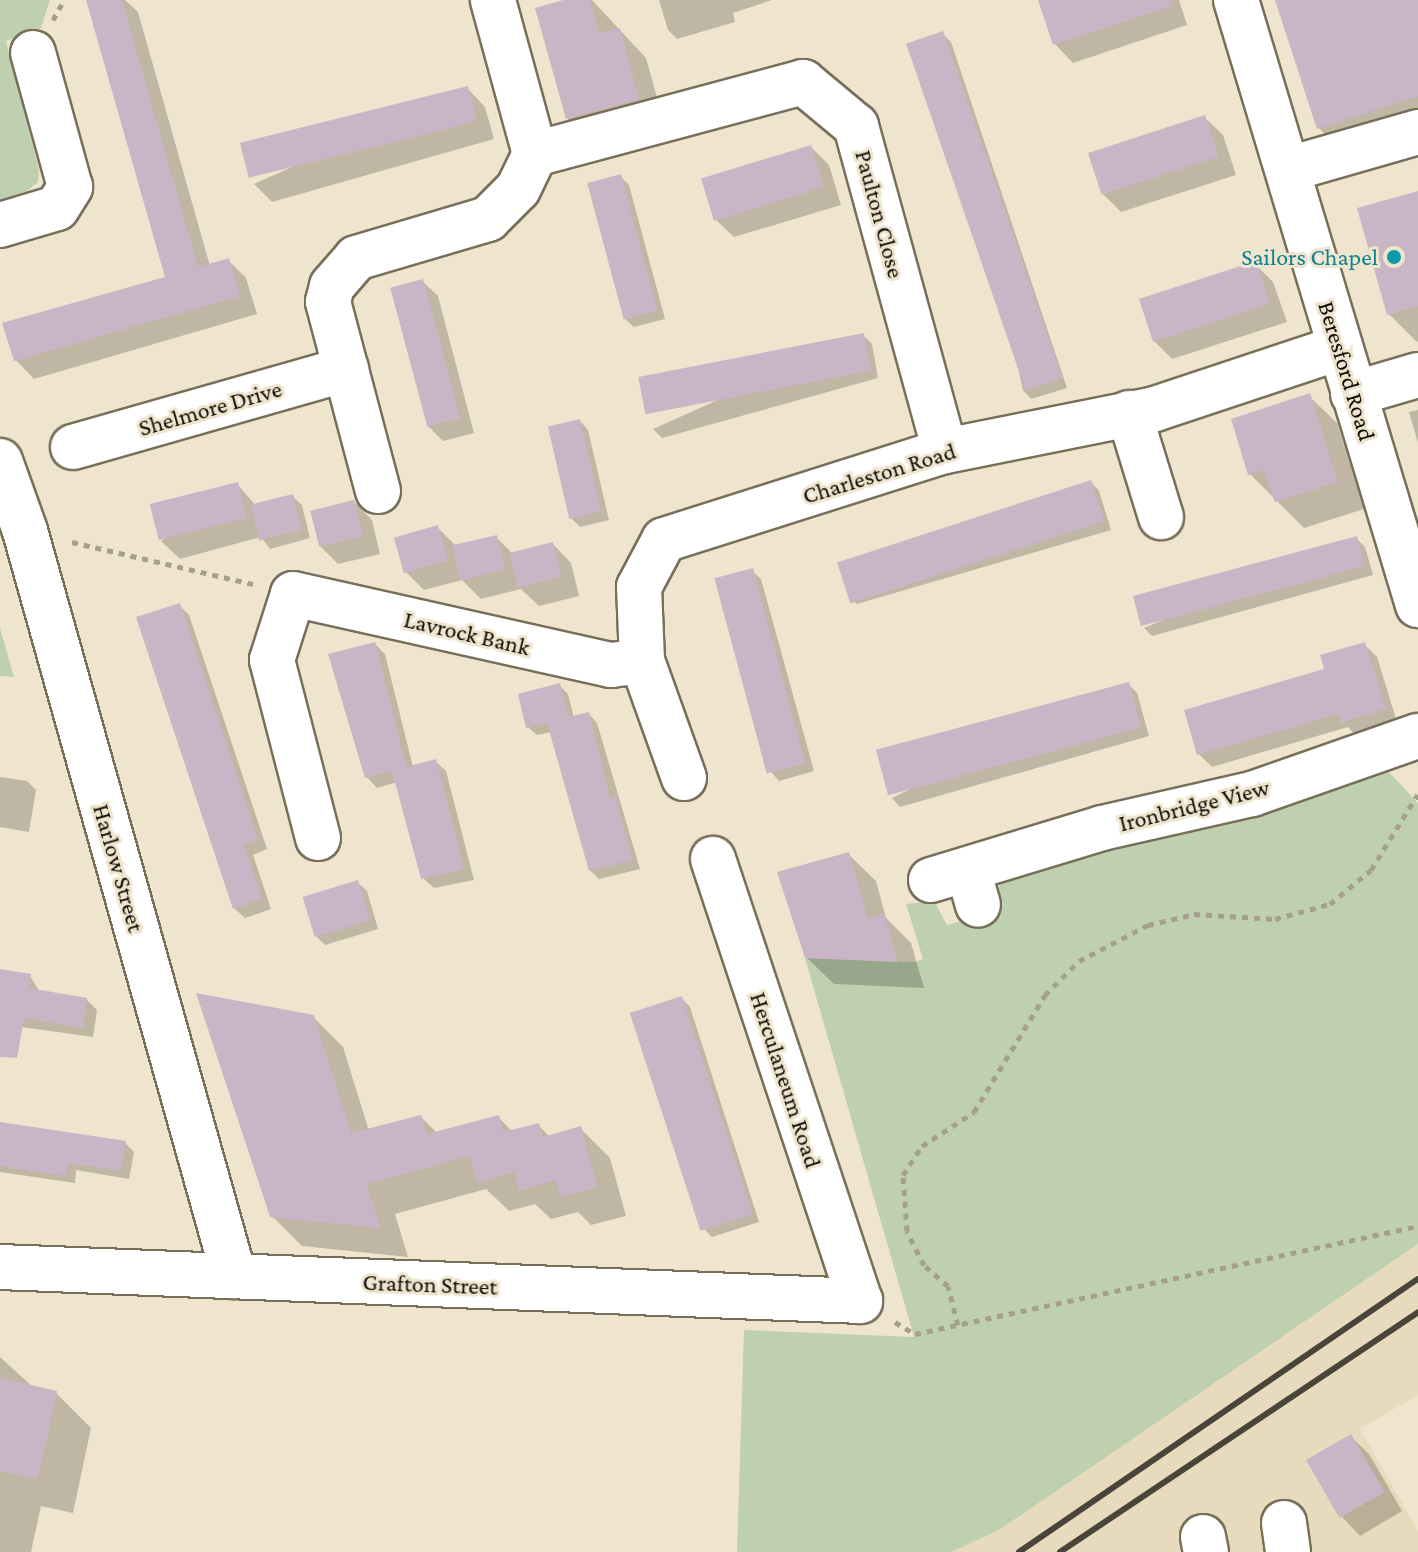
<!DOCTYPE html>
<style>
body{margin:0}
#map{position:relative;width:1418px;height:1552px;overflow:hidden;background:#efe5ce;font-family:"Crimson Pro",serif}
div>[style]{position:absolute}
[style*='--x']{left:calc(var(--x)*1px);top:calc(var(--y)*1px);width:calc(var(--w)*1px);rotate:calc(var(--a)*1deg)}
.built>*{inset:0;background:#e8dbbd}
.green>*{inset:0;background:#bed0af}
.shadow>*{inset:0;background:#0003}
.building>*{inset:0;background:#cab5c6;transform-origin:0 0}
.path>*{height:5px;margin-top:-2.5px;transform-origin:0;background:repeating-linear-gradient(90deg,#a79f8d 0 6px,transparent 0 12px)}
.roads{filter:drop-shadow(2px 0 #786f5a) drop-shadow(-2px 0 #786f5a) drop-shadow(0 2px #786f5a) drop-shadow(0 -2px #786f5a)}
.minor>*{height:44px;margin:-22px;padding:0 22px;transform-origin:22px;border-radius:22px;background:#fff}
.rail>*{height:6px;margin:-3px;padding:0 3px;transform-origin:3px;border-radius:3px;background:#4a453a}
.dots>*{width:22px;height:22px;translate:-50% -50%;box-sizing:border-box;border:4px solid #efe5ce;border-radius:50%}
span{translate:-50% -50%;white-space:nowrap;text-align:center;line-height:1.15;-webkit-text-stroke:6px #efe5ce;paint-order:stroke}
.street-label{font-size:24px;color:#0f0c05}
.culture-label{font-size:24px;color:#0d838f}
.right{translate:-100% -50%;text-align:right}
</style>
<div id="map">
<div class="built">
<div style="clip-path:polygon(1418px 1244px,1418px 1395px,1360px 1429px,1418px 1531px,1418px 1552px,951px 1552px,999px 1530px)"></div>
</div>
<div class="green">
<div style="clip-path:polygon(0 0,50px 0,41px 28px,6px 41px,39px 170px,38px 182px,27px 191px,0 200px)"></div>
<div style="clip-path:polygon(0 628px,14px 677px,0 676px)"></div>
<div style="clip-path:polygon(1389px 772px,1418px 803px,1418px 1244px,999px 1530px,951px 1552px,737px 1552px,744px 1330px,914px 1337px,805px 958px,915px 962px,923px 959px,906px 904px,934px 901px,947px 925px,1001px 911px,997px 891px,1004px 877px,1108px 844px,1224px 823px)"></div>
</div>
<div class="shadow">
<div style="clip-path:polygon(99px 0,125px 0,138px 12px,210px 266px,228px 260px,246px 278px,257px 314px,34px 379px,16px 360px,167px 278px)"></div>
<div style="clip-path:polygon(571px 0,592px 0,646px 58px,665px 126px,595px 146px,567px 118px)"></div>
<div style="clip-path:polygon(659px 0,772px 0,733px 13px,735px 22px,677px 39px,668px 30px)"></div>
<div style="clip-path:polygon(1054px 0,1179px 0,1187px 25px,1073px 63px,1055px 44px,1042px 4px)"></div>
<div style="clip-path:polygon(1277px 0,1418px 0,1418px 108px,1328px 137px,1319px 128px)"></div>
<div style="clip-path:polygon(942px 33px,951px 42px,1067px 388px,1031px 399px,1023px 390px)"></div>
<div style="clip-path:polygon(467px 88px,485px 107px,494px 139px,272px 202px,254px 184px)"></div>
<div style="clip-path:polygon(1204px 117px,1223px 135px,1236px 175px,1121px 212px,1103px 194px)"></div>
<div style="clip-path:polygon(811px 147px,829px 165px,841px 205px,734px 237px,715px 219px)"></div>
<div style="clip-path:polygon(621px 177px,629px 185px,665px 319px,634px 327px,625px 319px)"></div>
<div style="clip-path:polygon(1418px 199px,1418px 341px,1417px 342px,1389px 314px)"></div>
<div style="clip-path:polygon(1255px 264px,1273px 282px,1287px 322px,1172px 359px,1154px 341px)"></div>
<div style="clip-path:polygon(422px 281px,438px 296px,474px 433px,443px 441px,428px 426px)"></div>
<div style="clip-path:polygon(863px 335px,872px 344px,878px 378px,662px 438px,653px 429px)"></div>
<div style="clip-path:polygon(1309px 396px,1337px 423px,1364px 509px,1304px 528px,1250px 474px)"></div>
<div style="clip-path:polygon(1418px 410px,1418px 443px,1409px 412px)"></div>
<div style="clip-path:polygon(580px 421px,588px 430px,609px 520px,580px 527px,571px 518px)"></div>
<div style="clip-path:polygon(1091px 482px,1099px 491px,1111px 530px,857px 604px,848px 596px)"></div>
<div style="clip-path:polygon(237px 484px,256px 506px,293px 497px,302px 505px,310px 538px,270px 549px,261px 537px,180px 559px,161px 541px)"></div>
<div style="clip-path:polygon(354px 502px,372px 520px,380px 554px,338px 564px,320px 546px)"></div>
<div style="clip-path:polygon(438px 528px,456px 546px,496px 537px,513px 554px,553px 544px,571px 563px,579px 596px,539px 606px,521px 589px,481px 599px,462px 580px,424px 590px,405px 571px)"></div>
<div style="clip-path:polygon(1356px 538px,1365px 547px,1373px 575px,1152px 636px,1144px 628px)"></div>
<div style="clip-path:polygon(752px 571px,761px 579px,814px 771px,779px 781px,771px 772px)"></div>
<div style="clip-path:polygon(179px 605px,189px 615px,267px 849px,253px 855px,271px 909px,245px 918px,234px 908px)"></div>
<div style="clip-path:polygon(375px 644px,385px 654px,413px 767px,435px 761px,446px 771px,474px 880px,434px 888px,423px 878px,397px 782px,377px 788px,367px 777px)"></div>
<div style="clip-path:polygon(1364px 644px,1377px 657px,1397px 722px,1355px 735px,1348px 727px,1212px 767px,1199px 754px)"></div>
<div style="clip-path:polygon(1128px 684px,1137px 693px,1149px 736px,900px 807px,892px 798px)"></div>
<div style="clip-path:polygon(560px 686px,568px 694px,574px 718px,589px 714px,597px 723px,640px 869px,599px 879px,590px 870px,552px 732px,537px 735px,528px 727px)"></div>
<div style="clip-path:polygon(0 777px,27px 781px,36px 790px,29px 832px,0 827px)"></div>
<div style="clip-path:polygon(848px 854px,876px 881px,886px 918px,911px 943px,924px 988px,834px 984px,806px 957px)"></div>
<div style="clip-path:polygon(358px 883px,367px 891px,378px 929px,325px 945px,316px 936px)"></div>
<div style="clip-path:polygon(0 971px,30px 976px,40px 992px,86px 999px,97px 1010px,93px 1037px,0 1024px)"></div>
<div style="clip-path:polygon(681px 998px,690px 1007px,759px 1222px,712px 1237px,703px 1228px)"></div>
<div style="clip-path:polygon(313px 1017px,343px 1047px,369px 1131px,421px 1117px,438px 1134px,498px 1117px,513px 1132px,538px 1125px,550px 1137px,581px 1129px,610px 1158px,626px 1216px,591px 1225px,578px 1212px,551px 1219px,535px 1204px,509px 1211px,486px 1189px,395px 1214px,408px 1257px,302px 1246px,272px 1216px)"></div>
<div style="clip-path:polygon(0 1124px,125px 1143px,134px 1152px,129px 1179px,76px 1170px,75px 1183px,0 1172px)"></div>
<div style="clip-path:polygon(0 1357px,34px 1388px,56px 1393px,91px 1428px,73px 1513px,41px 1506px,31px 1552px,0 1552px)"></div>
<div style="clip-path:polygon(1350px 1436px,1369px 1454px,1402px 1511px,1360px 1536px,1342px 1517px)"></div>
</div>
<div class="building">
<div style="clip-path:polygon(86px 0,122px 0,198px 267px,229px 258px,240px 296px,14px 361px,2px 323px,165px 277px)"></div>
<div style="clip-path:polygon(563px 0,590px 0,599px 34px,620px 28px,639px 99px,566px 119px,535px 8px)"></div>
<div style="clip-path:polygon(1038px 0,1172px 0,1173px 6px,1053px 45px)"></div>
<div style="clip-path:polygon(1275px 0,1418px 0,1418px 96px,1317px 129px)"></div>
<div style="left:943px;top:31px;width:367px;height:39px;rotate:71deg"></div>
<div style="left:468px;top:86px;width:36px;height:235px;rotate:76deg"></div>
<div style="left:1205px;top:115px;width:44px;height:123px;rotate:72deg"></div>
<div style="left:811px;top:145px;width:44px;height:115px;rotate:73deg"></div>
<div style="left:621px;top:174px;width:141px;height:35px;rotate:75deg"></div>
<div style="clip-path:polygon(1418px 191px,1418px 306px,1387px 315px,1357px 208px)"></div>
<div style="left:1256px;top:261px;width:45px;height:123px;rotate:72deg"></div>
<div style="left:423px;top:279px;width:144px;height:34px;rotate:75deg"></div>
<div style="left:864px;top:333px;width:38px;height:230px;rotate:79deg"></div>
<div style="clip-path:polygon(1310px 393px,1338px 482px,1275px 502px,1264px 470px,1248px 475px,1231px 419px)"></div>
<div style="left:580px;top:419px;width:95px;height:33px;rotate:77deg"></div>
<div style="left:1091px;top:480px;width:43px;height:267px;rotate:72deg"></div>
<div style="left:238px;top:482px;width:37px;height:91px;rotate:76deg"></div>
<div style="left:293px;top:494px;width:37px;height:44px;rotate:76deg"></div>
<div style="left:354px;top:500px;width:37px;height:45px;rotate:76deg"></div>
<div style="left:438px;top:525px;width:37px;height:46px;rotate:74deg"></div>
<div style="left:497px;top:535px;width:36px;height:46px;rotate:77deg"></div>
<div style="left:1357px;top:536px;width:31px;height:232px;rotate:75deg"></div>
<div style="left:553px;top:542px;width:36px;height:45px;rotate:76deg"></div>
<div style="left:753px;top:568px;width:202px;height:40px;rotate:75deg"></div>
<div style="clip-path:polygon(180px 603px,258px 839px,244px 844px,262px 899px,233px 909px,136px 617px)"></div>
<div style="clip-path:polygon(375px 642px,406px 767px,436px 759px,464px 869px,421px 879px,392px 771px,365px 778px,328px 654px)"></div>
<div style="clip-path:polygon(1365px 642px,1386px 709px,1341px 723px,1338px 714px,1197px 755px,1184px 710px,1324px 669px,1320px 655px)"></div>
<div style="left:1129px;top:682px;width:47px;height:262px;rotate:75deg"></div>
<div style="clip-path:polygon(560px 683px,569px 717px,589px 712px,610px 799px,616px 797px,632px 860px,589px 871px,547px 723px,526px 728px,518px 694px)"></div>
<div style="clip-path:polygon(849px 852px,868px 919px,884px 913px,898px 962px,805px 958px,777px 872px)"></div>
<div style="left:358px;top:880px;width:42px;height:58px;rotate:73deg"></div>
<div style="clip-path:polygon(0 969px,31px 974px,29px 988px,87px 998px,83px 1028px,24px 1018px,17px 1058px,0 1057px)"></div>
<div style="clip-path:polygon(196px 993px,314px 1015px,351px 1133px,421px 1115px,427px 1134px,499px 1115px,503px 1132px,539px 1123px,543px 1137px,581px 1126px,597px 1187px,560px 1197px,556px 1180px,519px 1191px,514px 1172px,477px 1183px,470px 1156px,367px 1184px,380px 1228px,270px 1217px)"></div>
<div style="left:682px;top:996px;width:229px;height:55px;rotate:72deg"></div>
<div style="clip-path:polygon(0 1122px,126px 1141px,121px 1171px,68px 1163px,66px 1176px,0 1166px)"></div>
<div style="clip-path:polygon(0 1378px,57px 1391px,38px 1479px,0 1471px)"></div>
<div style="left:1351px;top:1434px;width:67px;height:52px;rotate:60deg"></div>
</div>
<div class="path">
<div style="--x:53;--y:20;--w:23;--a:-61"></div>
<div style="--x:72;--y:542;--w:186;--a:13.1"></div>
<div style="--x:895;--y:1322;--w:23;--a:31"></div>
<div style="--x:915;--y:1334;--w:514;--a:-12.12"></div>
<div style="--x:958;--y:1325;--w:40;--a:-104.4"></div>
<div style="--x:948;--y:1286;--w:32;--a:-139"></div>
<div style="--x:924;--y:1265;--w:38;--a:-117"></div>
<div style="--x:907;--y:1231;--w:56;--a:-94.1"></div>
<div style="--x:903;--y:1175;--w:35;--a:-57"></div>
<div style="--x:922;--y:1146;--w:62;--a:-33.2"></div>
<div style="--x:974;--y:1112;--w:137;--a:-58.7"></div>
<div style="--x:1045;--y:995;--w:48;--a:-45"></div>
<div style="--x:1079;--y:961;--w:78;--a:-27.6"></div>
<div style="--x:1148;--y:925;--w:47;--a:-13.4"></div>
<div style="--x:1194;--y:914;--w:81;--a:3.5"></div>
<div style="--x:1275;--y:919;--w:57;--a:-15.3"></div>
<div style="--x:1330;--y:904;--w:53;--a:-39.7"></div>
<div style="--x:1371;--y:870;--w:89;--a:-58.3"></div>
</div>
<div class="roads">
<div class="minor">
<div style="--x:1236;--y:0;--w:632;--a:73.26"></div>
<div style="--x:535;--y:154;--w:278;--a:-15"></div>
<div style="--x:803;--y:82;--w:69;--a:39.7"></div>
<div style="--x:856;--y:126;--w:337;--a:74.7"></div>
<div style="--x:1289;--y:169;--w:134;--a:-16"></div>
<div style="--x:0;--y:225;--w:59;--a:-16.6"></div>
<div style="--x:57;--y:208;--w:25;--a:-58"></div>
<div style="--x:70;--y:187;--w:139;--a:-105.4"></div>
<div style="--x:1353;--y:394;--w:68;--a:-16.3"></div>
<div style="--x:1129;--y:413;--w:109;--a:72.9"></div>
<div style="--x:73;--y:447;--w:284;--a:-15.9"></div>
<div style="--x:0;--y:461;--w:74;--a:70.3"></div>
<div style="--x:25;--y:531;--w:774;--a:74.33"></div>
<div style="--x:378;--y:491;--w:196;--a:-104.8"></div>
<div style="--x:328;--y:302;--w:16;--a:-76"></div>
<div style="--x:332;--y:286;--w:37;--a:-49"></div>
<div style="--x:356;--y:258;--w:138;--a:-16.5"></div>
<div style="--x:488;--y:219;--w:42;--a:-45"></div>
<div style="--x:518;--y:189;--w:39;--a:-64"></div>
<div style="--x:535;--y:154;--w:160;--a:-105.3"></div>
<div style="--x:684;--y:778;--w:124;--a:-109.7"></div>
<div style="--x:642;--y:661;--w:74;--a:-92.3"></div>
<div style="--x:639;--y:587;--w:53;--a:-62"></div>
<div style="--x:664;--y:540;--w:295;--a:-17.6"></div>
<div style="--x:945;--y:451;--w:214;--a:-11.3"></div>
<div style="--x:1155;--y:409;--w:193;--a:-18.4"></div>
<div style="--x:318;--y:838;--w:184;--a:-104.5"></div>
<div style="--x:272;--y:660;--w:69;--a:-72.3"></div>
<div style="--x:293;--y:594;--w:326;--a:12.6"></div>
<div style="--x:611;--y:665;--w:31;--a:-7"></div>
<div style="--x:968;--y:870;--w:36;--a:74"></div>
<div style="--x:931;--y:880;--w:179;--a:-16.9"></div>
<div style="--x:1102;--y:828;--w:154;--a:-12.8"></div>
<div style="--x:1252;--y:794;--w:176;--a:-19.3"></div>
<div style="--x:0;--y:1267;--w:861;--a:2.26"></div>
<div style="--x:860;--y:1301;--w:466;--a:-108.4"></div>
<div style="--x:1284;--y:1523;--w:29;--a:82"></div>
<div style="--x:1203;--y:1537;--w:15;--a:79"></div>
</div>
</div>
<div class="rail">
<div style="--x:1019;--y:1552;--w:483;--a:-34.4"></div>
<div style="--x:1060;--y:1552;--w:431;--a:-33.8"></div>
</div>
<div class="dots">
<div style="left:1394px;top:257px;background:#0f9aa8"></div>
</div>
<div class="street-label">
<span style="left:880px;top:214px;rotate:75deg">Paulton Close</span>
<span style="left:1347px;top:371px;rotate:73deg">Beresford Road</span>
<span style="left:210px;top:408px;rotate:-16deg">Shelmore Drive</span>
<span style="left:879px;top:473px;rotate:-17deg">Charleston Road</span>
<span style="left:467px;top:633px;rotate:13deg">Lavrock Bank</span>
<span style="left:1194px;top:805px;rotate:-14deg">Ironbridge View</span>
<span style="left:119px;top:868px;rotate:74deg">Harlow Street</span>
<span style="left:786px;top:1080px;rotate:72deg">Herculaneum Road</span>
<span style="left:430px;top:1284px;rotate:2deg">Grafton Street</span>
</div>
<div class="culture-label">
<span class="right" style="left:1378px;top:257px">Sailors Chapel</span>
</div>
</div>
